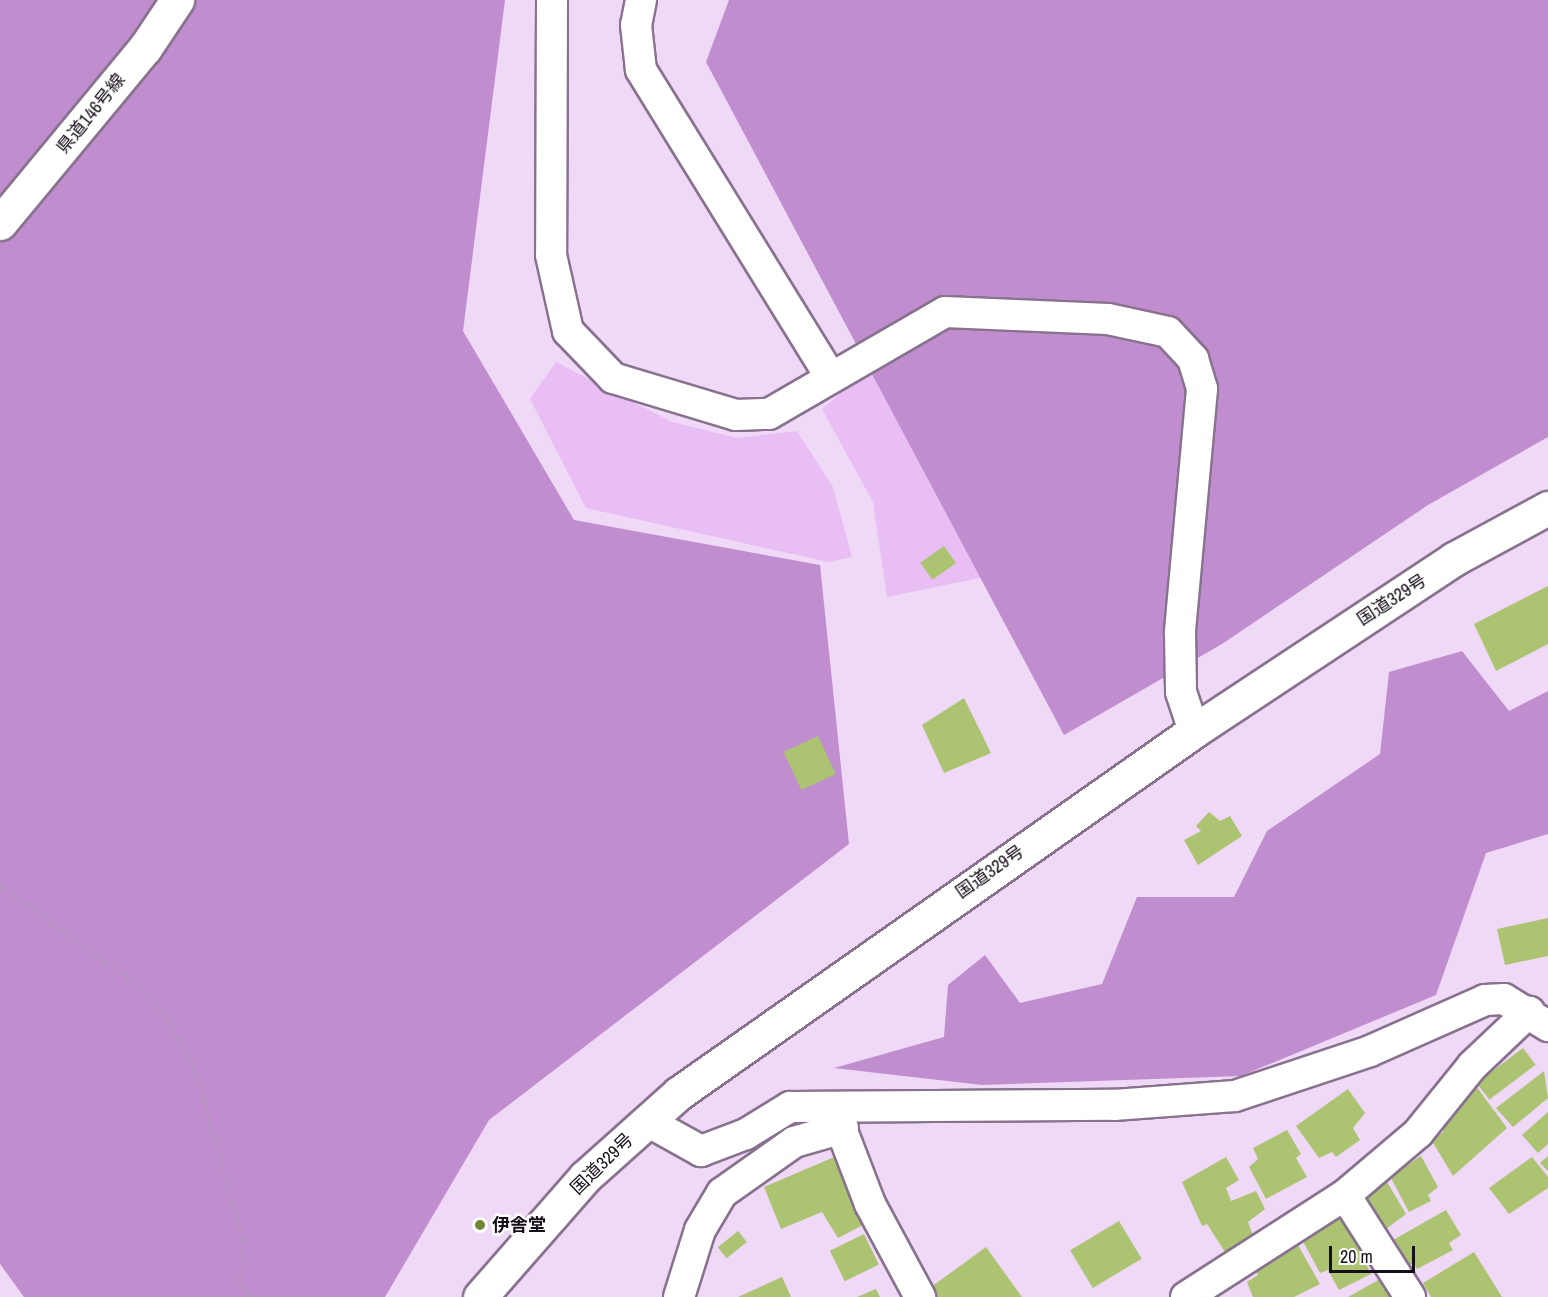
<!DOCTYPE html>
<meta charset="utf-8">
<style>
body{margin:0}
#map{position:relative;width:1548px;height:1297px;overflow:hidden;background:#f0d8f7;font-family:"Archivo Narrow","Noto Sans JP",sans-serif}
div>[style]{position:absolute}
[style*='--x']{left:calc(var(--x)*1px);top:calc(var(--y)*1px);width:calc(var(--w)*1px);rotate:calc(var(--a)*1deg)}
.green>*{inset:0;background:#e9bef4}
.forest>*{inset:0;background:#c08dcf}
.building>*{inset:0;background:#acc372;transform-origin:0 0}
.path>*{height:4px;margin-top:-2px;transform-origin:0;background:repeating-linear-gradient(90deg,#ae9bb4 0 1.5px,transparent 0 6px)}
.roads{filter:drop-shadow(2px 0 #88728e) drop-shadow(-2px 0 #88728e) drop-shadow(0 2px #88728e) drop-shadow(0 -2px #88728e)}
.street>*{height:30px;margin:-15px;padding:0 15px;transform-origin:15px;border-radius:15px;background:#fff}
.secondary>*{height:33px;margin:-16.5px;padding:0 16.5px;transform-origin:16.5px;border-radius:16.5px;background:#fff}
.highway>*{height:33px;margin:-16.5px;padding:0 16.5px;transform-origin:16.5px;border-radius:16.5px;background:#fff}
.dots>*{width:16px;height:16px;translate:-50% -50%;box-sizing:border-box;border:3px solid #fff;border-radius:50%}
span{translate:-50% -50%;white-space:nowrap;text-align:center;line-height:1.15;-webkit-text-stroke:5px #fff;paint-order:stroke}
.street-label{font-size:18px;color:#160e18}
.poi-label{font-size:18px;color:#160e18;font-weight:700}
.left{translate:0 -50%;text-align:left}
.scale{position:absolute;left:1329px;top:1246px;width:86px;height:27px;box-sizing:border-box;border:3px solid #160e18;border-top:0;padding-left:8px;font-size:18px;line-height:21px;white-space:nowrap;color:#160e18;-webkit-text-stroke:4px #fff;paint-order:stroke}
</style>
<div id="map">
<div class="green">
<div style="clip-path:polygon(1026px 233px,1072px 559px,887px 597px,873px 502px,822px 409px)"></div>
<div style="clip-path:polygon(556px 362px,672px 422px,737px 438px,797px 431px,833px 487px,852px 557px,828px 562px,586px 508px,530px 399px)"></div>
</div>
<div class="forest">
<div style="clip-path:polygon(0 0,505px 0,463px 331px,574px 520px,820px 565px,849px 844px,489px 1120px,385px 1297px,24px 1297px,0 1264px)"></div>
<div style="clip-path:polygon(729px 0,1548px 0,1548px 437px,1428px 505px,1222px 644px,1064px 735px,706px 62px)"></div>
<div style="clip-path:polygon(1462px 651px,1509px 711px,1548px 691px,1548px 834px,1486px 853px,1436px 995px,1241px 1076px,982px 1085px,834px 1068px,944px 1037px,948px 985px,985px 955px,1020px 1003px,1102px 984px,1137px 897px,1234px 897px,1267px 831px,1380px 754px,1389px 672px)"></div>
</div>
<div class="building">
<div style="left:944px;top:546px;width:21px;height:29px;rotate:55deg"></div>
<div style="clip-path:polygon(1548px 586px,1548px 644px,1496px 671px,1474px 624px)"></div>
<div style="clip-path:polygon(964px 698px,991px 753px,944px 773px,922px 725px)"></div>
<div style="left:818px;top:736px;width:42px;height:38px;rotate:65deg"></div>
<div style="clip-path:polygon(1209px 812px,1220px 821px,1230px 816px,1242px 836px,1198px 865px,1184px 840px,1201px 831px,1196px 826px)"></div>
<div style="clip-path:polygon(1548px 918px,1548px 956px,1505px 965px,1497px 929px)"></div>
<div style="left:1523px;top:1048px;width:21px;height:58px;rotate:53deg"></div>
<div style="clip-path:polygon(1544px 1071px,1548px 1098px,1513px 1127px,1496px 1108px)"></div>
<div style="clip-path:polygon(1473px 1082px,1507px 1128px,1453px 1176px,1432px 1141px,1444px 1131px,1436px 1119px)"></div>
<div style="clip-path:polygon(1348px 1089px,1365px 1113px,1353px 1128px,1360px 1140px,1336px 1157px,1332px 1152px,1319px 1158px,1296px 1126px)"></div>
<div style="clip-path:polygon(1548px 1112px,1548px 1144px,1538px 1153px,1522px 1135px)"></div>
<div style="clip-path:polygon(1287px 1130px,1301px 1154px,1296px 1158px,1307px 1177px,1266px 1199px,1249px 1167px,1258px 1159px,1253px 1148px)"></div>
<div style="clip-path:polygon(839px 1155px,869px 1222px,838px 1238px,822px 1212px,781px 1229px,764px 1187px)"></div>
<div style="clip-path:polygon(1421px 1156px,1438px 1187px,1428px 1195px,1431px 1201px,1409px 1212px,1390px 1176px)"></div>
<div style="clip-path:polygon(1548px 1156px,1548px 1171px,1540px 1163px)"></div>
<div style="clip-path:polygon(1226px 1157px,1239px 1180px,1226px 1188px,1231px 1201px,1256px 1191px,1265px 1209px,1248px 1222px,1254px 1238px,1225px 1252px,1207px 1224px,1202px 1226px,1182px 1182px)"></div>
<div style="clip-path:polygon(1532px 1157px,1548px 1177px,1548px 1188px,1509px 1214px,1489px 1188px)"></div>
<div style="clip-path:polygon(1387px 1182px,1406px 1214px,1378px 1235px,1359px 1199px)"></div>
<div style="clip-path:polygon(1446px 1210px,1461px 1235px,1449px 1243px,1453px 1250px,1417px 1269px,1414px 1263px,1402px 1269px,1390px 1247px,1393px 1240px)"></div>
<div style="clip-path:polygon(1340px 1212px,1371px 1274px,1339px 1290px,1328px 1270px,1320px 1273px,1298px 1232px)"></div>
<div style="left:1119px;top:1221px;width:44px;height:57px;rotate:59deg"></div>
<div style="left:738px;top:1231px;width:14px;height:26px;rotate:51deg"></div>
<div style="left:864px;top:1234px;width:34px;height:38px;rotate:64deg"></div>
<div style="clip-path:polygon(1298px 1245px,1320px 1284px,1294px 1297px,1253px 1297px,1247px 1282px,1258px 1275px,1255px 1267px)"></div>
<div style="clip-path:polygon(986px 1247px,1022px 1297px,932px 1297px,927px 1290px)"></div>
<div style="clip-path:polygon(1474px 1252px,1502px 1297px,1431px 1297px,1423px 1283px)"></div>
<div style="clip-path:polygon(782px 1277px,791px 1297px,738px 1297px)"></div>
<div style="clip-path:polygon(1382px 1278px,1394px 1297px,1348px 1297px)"></div>
<div style="clip-path:polygon(876px 1289px,880px 1297px,857px 1297px)"></div>
</div>
<div class="path">
<div style="--x:0;--y:886;--w:170;--a:35.9"></div>
<div style="--x:138;--y:986;--w:37;--a:46"></div>
<div style="--x:164;--y:1013;--w:62;--a:60.9"></div>
<div style="--x:194;--y:1067;--w:182;--a:74.4"></div>
<div style="--x:243;--y:1242;--w:43;--a:95.3"></div>
<div style="--x:239;--y:1285;--w:19;--a:39"></div>
</div>
<div class="roads">
<div class="street">
<div style="--x:552;--y:0;--w:255;--a:90.2"></div>
<div style="--x:551;--y:255;--w:78;--a:77.4"></div>
<div style="--x:568;--y:331;--w:65;--a:46.2"></div>
<div style="--x:613;--y:378;--w:128;--a:16.7"></div>
<div style="--x:736;--y:415;--w:33;--a:-2"></div>
<div style="--x:769;--y:414;--w:203;--a:-30.1"></div>
<div style="--x:945;--y:312;--w:163;--a:2.5"></div>
<div style="--x:1108;--y:319;--w:61;--a:12.2"></div>
<div style="--x:1168;--y:332;--w:37;--a:47"></div>
<div style="--x:1193;--y:359;--w:31;--a:73"></div>
<div style="--x:1202;--y:389;--w:245;--a:95.2"></div>
<div style="--x:1180;--y:633;--w:59;--a:89"></div>
<div style="--x:1181;--y:692;--w:41;--a:71.6"></div>
<div style="--x:641;--y:0;--w:25;--a:101"></div>
<div style="--x:636;--y:25;--w:45;--a:83.7"></div>
<div style="--x:641;--y:70;--w:360;--a:58.3"></div>
<div style="--x:834;--y:1110;--w:101;--a:69"></div>
<div style="--x:870;--y:1204;--w:106;--a:61.7"></div>
<div style="--x:647;--y:1121;--w:62;--a:29.1"></div>
<div style="--x:701;--y:1151;--w:48;--a:-20.7"></div>
<div style="--x:746;--y:1134;--w:52;--a:-31.5"></div>
<div style="--x:790;--y:1107;--w:324;--a:-0.4"></div>
<div style="--x:1114;--y:1105;--w:121;--a:-4.3"></div>
<div style="--x:1235;--y:1096;--w:142;--a:-18.4"></div>
<div style="--x:1370;--y:1051;--w:126;--a:-23.9"></div>
<div style="--x:1485;--y:1000;--w:19;--a:-3"></div>
<div style="--x:1504;--y:999;--w:52;--a:31.5"></div>
<div style="--x:1345;--y:1195;--w:121;--a:57.5"></div>
<div style="--x:679;--y:1297;--w:70;--a:-72.6"></div>
<div style="--x:700;--y:1230;--w:43;--a:-59.3"></div>
<div style="--x:722;--y:1193;--w:88;--a:-35.3"></div>
<div style="--x:794;--y:1142;--w:51;--a:-15.9"></div>
<div style="--x:1186;--y:1297;--w:189;--a:-32.7"></div>
<div style="--x:1345;--y:1195;--w:96;--a:-40.3"></div>
<div style="--x:1418;--y:1133;--w:86;--a:-51.1"></div>
<div style="--x:1472;--y:1066;--w:79;--a:-43.5"></div>
</div>
<div class="secondary">
<div style="--x:0;--y:223;--w:227;--a:-50.4"></div>
<div style="--x:145;--y:48;--w:58;--a:-56.3"></div>
</div>
<div class="highway">
<div style="--x:480;--y:1297;--w:159;--a:-48.8"></div>
<div style="--x:585;--y:1177;--w:126;--a:-41.8"></div>
<div style="--x:679;--y:1093;--w:629;--a:-35.1"></div>
<div style="--x:1194;--y:731;--w:312;--a:-33.5"></div>
<div style="--x:1454;--y:559;--w:107;--a:-28.5"></div>
</div>
</div>
<div class="dots">
<div style="left:480px;top:1225px;background:#718637"></div>
</div>
<div class="street-label">
<span style="left:91px;top:114px;rotate:-51deg">県道146号線</span>
<span style="left:1392px;top:600px;rotate:-33deg">国道329号</span>
<span style="left:990px;top:872px;rotate:-35deg">国道329号</span>
<span style="left:602px;top:1164px;rotate:-44deg">国道329号</span>
</div>
<div class="poi-label">
<span class="left" style="left:492px;top:1225px">伊舎堂</span>
</div>
<div class="scale">20 m</div>
</div>
